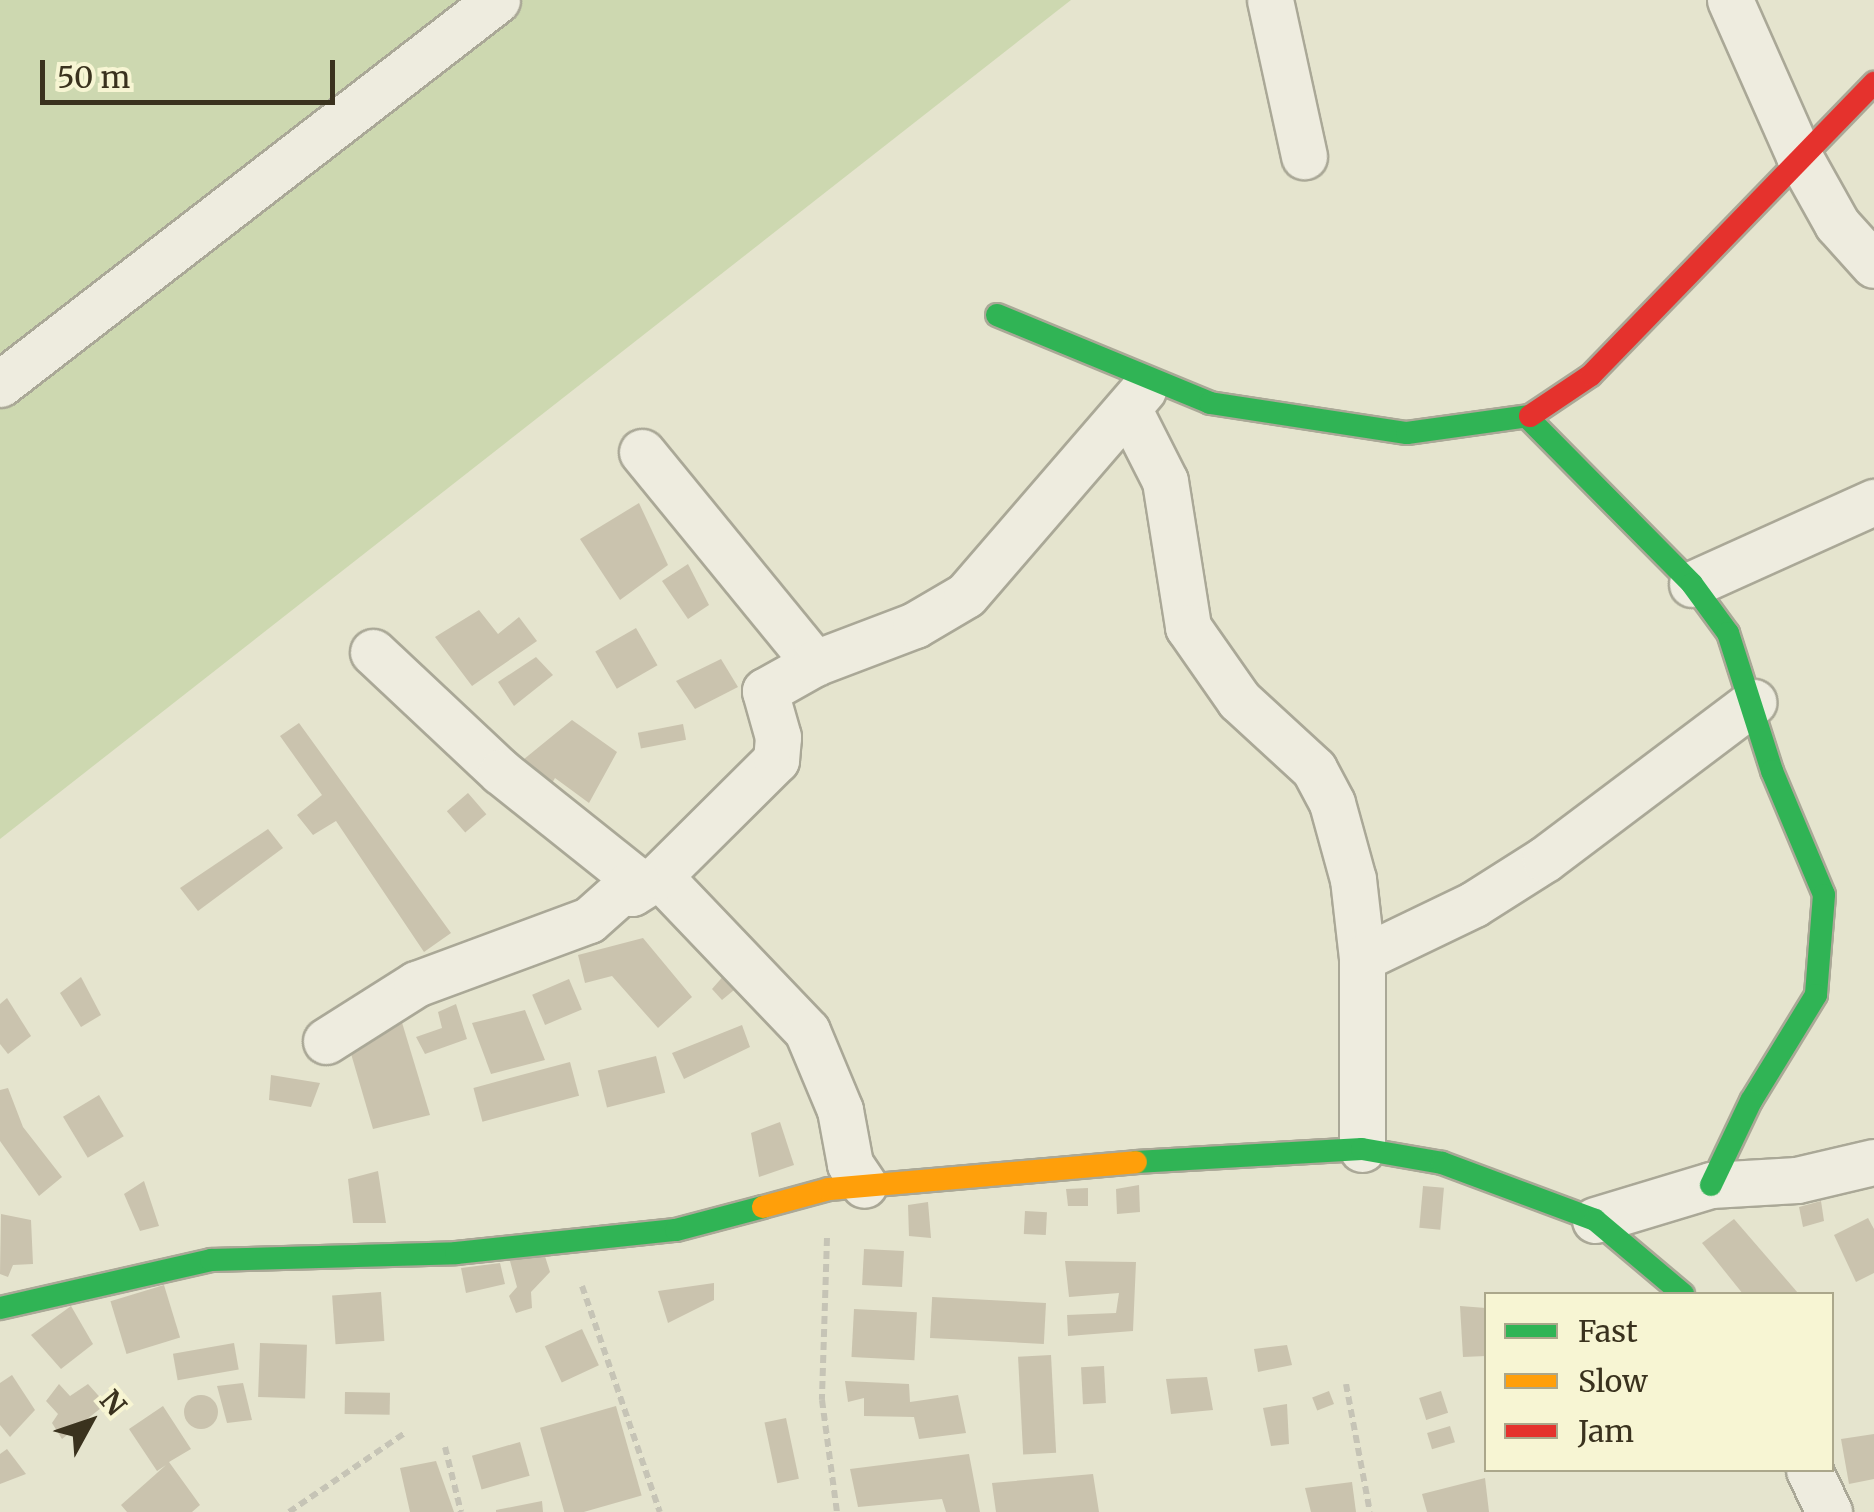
<!DOCTYPE html>
<style>
body{margin:0}
#map{position:relative;width:1874px;height:1512px;overflow:hidden;background:#e5e4ce;font-family:Merriweather,serif}
div>[style]{position:absolute}
[style*='--x']{left:calc(var(--x)*1px);top:calc(var(--y)*1px);width:calc(var(--w)*1px);rotate:calc(var(--a)*1deg)}
.green>*{inset:0;background:#cdd8b0}
.building>*{inset:0;background:#cac3ae;transform-origin:0 0}
.round{border-radius:50%}
.path>*{height:6px;margin-top:-3px;transform-origin:0;background:repeating-linear-gradient(90deg,#c6c4b6 0 8px,transparent 0 13px)}
.roads{filter:drop-shadow(2px 0 #aaa897) drop-shadow(-2px 0 #aaa897) drop-shadow(0 2px #aaa897) drop-shadow(0 -2px #aaa897)}
.street>*{height:45px;margin:-22.5px;padding:0 22.5px;transform-origin:22.5px;border-radius:22.5px;background:#eeecdf}
.fast>*{height:22px;margin:-11px;padding:0 11px;transform-origin:11px;border-radius:11px;background:#30b455}
.slow>*{height:22px;margin:-11px;padding:0 11px;transform-origin:11px;border-radius:11px;background:#ff9f0a}
.jam>*{height:22px;margin:-11px;padding:0 11px;transform-origin:11px;border-radius:11px;background:#e5322d}
span{translate:-50% -50%;white-space:nowrap;text-align:center;line-height:1.15;-webkit-text-stroke:8px #f7f5d3;paint-order:stroke}
.legend{position:absolute;left:1484px;top:1292px;width:350px;height:180px;box-sizing:border-box;background:#f7f5d3;border:2px solid #aba78b;margin:0;padding:12px 18px;list-style:none;font-size:30px;color:#3a321e}
.legend li{display:flex;align-items:center;gap:20px;height:50px}
.legend b{width:50px;border:2px solid #aba78b}
.north{position:absolute;left:40px;top:1372px;width:100px;height:100px;-webkit-text-stroke:8px #f7f5d3;paint-order:stroke;rotate:50deg;font-size:28px;font-weight:700;line-height:40px;text-align:center;color:#3a321e}
.north::after{content:'';display:block;margin:auto;width:35px;height:45px;background:#3a321e;clip-path:polygon(50% 0,100% 100%,50% 72%,0 100%)}
.scale{position:absolute;left:40px;top:60px;width:295px;height:45px;box-sizing:border-box;border:5px solid #3a321e;border-top:0;padding-left:12px;font-size:30px;line-height:35px;white-space:nowrap;color:#3a321e;-webkit-text-stroke:8px #f7f5d3;paint-order:stroke}
</style>
<div id="map">
<div class="green">
<div style="clip-path:polygon(0 0,1071px 0,0 839px)"></div>
</div>
<div class="building">
<div style="clip-path:polygon(639px 503px,668px 565px,620px 600px,580px 539px)"></div>
<div style="clip-path:polygon(688px 564px,709px 605px,688px 619px,662px 581px)"></div>
<div style="clip-path:polygon(479px 610px,498px 634px,519px 617px,537px 641px,472px 686px,435px 637px)"></div>
<div style="left:636px;top:628px;width:43px;height:47px;rotate:60deg"></div>
<div style="clip-path:polygon(536px 657px,553px 675px,514px 706px,498px 682px)"></div>
<div style="clip-path:polygon(721px 659px,738px 687px,695px 709px,676px 681px)"></div>
<div style="clip-path:polygon(572px 720px,617px 752px,589px 803px,555px 778px,548px 790px,518px 764px)"></div>
<div style="clip-path:polygon(299px 723px,451px 933px,424px 952px,336px 821px,313px 835px,297px 815px,322px 795px,280px 736px)"></div>
<div style="left:683px;top:724px;width:16px;height:46px;rotate:79deg"></div>
<div style="left:468px;top:793px;width:28px;height:28px;rotate:49deg"></div>
<div style="clip-path:polygon(268px 829px,283px 848px,198px 911px,180px 888px)"></div>
<div style="clip-path:polygon(643px 938px,692px 997px,658px 1028px,612px 976px,585px 983px,578px 955px)"></div>
<div style="clip-path:polygon(726px 973px,740px 985px,722px 1000px,712px 989px)"></div>
<div style="clip-path:polygon(81px 977px,101px 1015px,81px 1027px,60px 993px)"></div>
<div style="left:569px;top:979px;width:33px;height:40px;rotate:67deg"></div>
<div style="clip-path:polygon(7px 998px,31px 1036px,8px 1054px,0 1044px,0 1004px)"></div>
<div style="clip-path:polygon(456px 1004px,467px 1039px,425px 1054px,416px 1037px,442px 1028px,438px 1012px)"></div>
<div style="clip-path:polygon(397px 1006px,430px 1115px,373px 1129px,347px 1040px)"></div>
<div style="clip-path:polygon(525px 1010px,545px 1060px,491px 1074px,472px 1023px)"></div>
<div style="clip-path:polygon(742px 1025px,750px 1047px,684px 1079px,672px 1053px)"></div>
<div style="left:656px;top:1056px;width:38px;height:60px;rotate:76deg"></div>
<div style="left:570px;top:1062px;width:35px;height:100px;rotate:75deg"></div>
<div style="clip-path:polygon(271px 1075px,320px 1083px,311px 1107px,269px 1100px)"></div>
<div style="clip-path:polygon(8px 1088px,23px 1127px,62px 1177px,39px 1196px,0 1141px,0 1090px)"></div>
<div style="left:99px;top:1095px;width:48px;height:42px;rotate:59deg"></div>
<div style="clip-path:polygon(780px 1122px,794px 1165px,759px 1177px,751px 1133px)"></div>
<div style="clip-path:polygon(378px 1171px,386px 1223px,353px 1223px,348px 1179px)"></div>
<div style="clip-path:polygon(144px 1181px,159px 1226px,140px 1231px,124px 1194px)"></div>
<div style="clip-path:polygon(1139px 1185px,1140px 1212px,1117px 1214px,1116px 1189px)"></div>
<div style="left:1423px;top:1186px;width:21px;height:42px;rotate:5deg"></div>
<div style="clip-path:polygon(1088px 1188px,1088px 1206px,1068px 1206px,1066px 1189px)"></div>
<div style="clip-path:polygon(1821px 1201px,1824px 1221px,1803px 1227px,1799px 1207px)"></div>
<div style="clip-path:polygon(928px 1202px,931px 1238px,909px 1236px,908px 1205px)"></div>
<div style="left:1025px;top:1211px;width:22px;height:23px;rotate:3deg"></div>
<div style="clip-path:polygon(1px 1214px,31px 1220px,33px 1264px,13px 1265px,8px 1277px,0 1274px)"></div>
<div style="clip-path:polygon(1868px 1218px,1874px 1229px,1874px 1273px,1856px 1282px,1834px 1235px)"></div>
<div style="clip-path:polygon(1734px 1219px,1798px 1293px,1796px 1294px,1743px 1294px,1702px 1243px)"></div>
<div style="left:864px;top:1249px;width:40px;height:36px;rotate:3deg"></div>
<div style="clip-path:polygon(543px 1250px,550px 1272px,531px 1292px,532px 1308px,516px 1313px,509px 1296px,517px 1287px,510px 1261px)"></div>
<div style="clip-path:polygon(1065px 1261px,1136px 1262px,1133px 1331px,1068px 1336px,1067px 1315px,1116px 1313px,1119px 1293px,1069px 1297px)"></div>
<div style="clip-path:polygon(500px 1263px,505px 1284px,466px 1293px,461px 1268px)"></div>
<div style="clip-path:polygon(714px 1283px,714px 1300px,668px 1323px,658px 1291px)"></div>
<div style="left:164px;top:1285px;width:55px;height:56px;rotate:73deg"></div>
<div style="left:381px;top:1292px;width:49px;height:49px;rotate:86deg"></div>
<div style="left:1046px;top:1303px;width:41px;height:114px;rotate:93deg"></div>
<div style="clip-path:polygon(71px 1306px,93px 1344px,61px 1369px,31px 1335px)"></div>
<div style="clip-path:polygon(1460px 1306px,1486px 1308px,1486px 1356px,1463px 1357px)"></div>
<div style="left:854px;top:1309px;width:63px;height:48px;rotate:3deg"></div>
<div style="left:582px;top:1329px;width:40px;height:41px;rotate:65deg"></div>
<div style="left:234px;top:1343px;width:27px;height:62px;rotate:80deg"></div>
<div style="left:260px;top:1343px;width:47px;height:54px;rotate:2deg"></div>
<div style="clip-path:polygon(1287px 1345px,1292px 1365px,1258px 1372px,1254px 1349px)"></div>
<div style="left:1051px;top:1355px;width:98px;height:33px;rotate:87deg"></div>
<div style="left:1104px;top:1366px;width:37px;height:23px;rotate:87deg"></div>
<div style="clip-path:polygon(12px 1375px,35px 1410px,10px 1437px,0 1425px,0 1383px)"></div>
<div style="clip-path:polygon(1207px 1377px,1213px 1410px,1171px 1414px,1166px 1379px)"></div>
<div style="clip-path:polygon(845px 1381px,909px 1384px,910px 1402px,958px 1395px,966px 1433px,919px 1439px,914px 1417px,864px 1416px,864px 1398px,848px 1402px)"></div>
<div style="clip-path:polygon(243px 1383px,252px 1420px,227px 1423px,217px 1386px)"></div>
<div style="clip-path:polygon(59px 1384px,70px 1396px,88px 1384px,106px 1404px,62px 1439px,52px 1423px,58px 1414px,46px 1401px)"></div>
<div style="left:1329px;top:1391px;width:14px;height:18px;rotate:69deg"></div>
<div style="left:1441px;top:1391px;width:23px;height:23px;rotate:72deg"></div>
<div style="left:345px;top:1392px;width:45px;height:22px;rotate:1deg"></div>
<div class="round" style="left:184px;top:1395px;width:34px;height:34px"></div>
<div style="clip-path:polygon(1287px 1404px,1289px 1444px,1271px 1446px,1263px 1408px)"></div>
<div style="clip-path:polygon(163px 1406px,191px 1449px,169px 1462px,200px 1505px,192px 1512px,127px 1512px,121px 1505px,166px 1465px,157px 1471px,129px 1429px)"></div>
<div style="left:616px;top:1406px;width:93px;height:79px;rotate:74deg"></div>
<div style="left:786px;top:1418px;width:62px;height:22px;rotate:78deg"></div>
<div style="left:1450px;top:1426px;width:17px;height:24px;rotate:73deg"></div>
<div style="clip-path:polygon(1874px 1434px,1874px 1479px,1849px 1484px,1841px 1439px)"></div>
<div style="left:520px;top:1442px;width:35px;height:50px;rotate:74deg"></div>
<div style="clip-path:polygon(7px 1449px,26px 1474px,0 1484px,0 1454px)"></div>
<div style="clip-path:polygon(969px 1454px,980px 1512px,946px 1512px,942px 1499px,858px 1507px,850px 1469px)"></div>
<div style="clip-path:polygon(436px 1461px,454px 1512px,410px 1512px,400px 1468px)"></div>
<div style="clip-path:polygon(1093px 1474px,1099px 1512px,996px 1512px,992px 1483px)"></div>
<div style="clip-path:polygon(1485px 1478px,1489px 1512px,1427px 1512px,1422px 1494px)"></div>
<div style="clip-path:polygon(1352px 1482px,1356px 1512px,1311px 1512px,1305px 1488px)"></div>
<div style="clip-path:polygon(542px 1501px,543px 1512px,496px 1512px,496px 1510px)"></div>
</div>
<div class="path">
<div style="--x:827;--y:1238;--w:162;--a:91.8"></div>
<div style="--x:822;--y:1400;--w:113;--a:82.4"></div>
<div style="--x:582;--y:1286;--w:239;--a:71"></div>
<div style="--x:1346;--y:1384;--w:130;--a:79.4"></div>
<div style="--x:445;--y:1447;--w:67;--a:76.2"></div>
<div style="--x:289;--y:1512;--w:140;--a:-34.3"></div>
</div>
<div class="roads">
<div class="street">
<div style="--x:1270;--y:0;--w:160;--a:77.7"></div>
<div style="--x:1730;--y:0;--w:171;--a:66.1"></div>
<div style="--x:1799;--y:156;--w:78;--a:60.8"></div>
<div style="--x:1837;--y:224;--w:55;--a:47.9"></div>
<div style="--x:0;--y:384;--w:628;--a:-37.69"></div>
<div style="--x:1130;--y:412;--w:77;--a:63.1"></div>
<div style="--x:1165;--y:481;--w:148;--a:81"></div>
<div style="--x:1188;--y:627;--w:89;--a:55.1"></div>
<div style="--x:1239;--y:700;--w:102;--a:42.6"></div>
<div style="--x:1314;--y:769;--w:38;--a:62"></div>
<div style="--x:1332;--y:803;--w:79;--a:74.6"></div>
<div style="--x:1353;--y:879;--w:80;--a:83.5"></div>
<div style="--x:1362;--y:958;--w:191;--a:90"></div>
<div style="--x:642;--y:452;--w:273;--a:50.7"></div>
<div style="--x:1692;--y:584;--w:200;--a:-24.3"></div>
<div style="--x:373;--y:652;--w:175;--a:43.2"></div>
<div style="--x:501;--y:772;--w:171;--a:38.6"></div>
<div style="--x:659;--y:876;--w:214;--a:46.3"></div>
<div style="--x:807;--y:1031;--w:86;--a:67.3"></div>
<div style="--x:840;--y:1110;--w:55;--a:79.5"></div>
<div style="--x:850;--y:1164;--w:25;--a:56"></div>
<div style="--x:635;--y:879;--w:14;--a:102"></div>
<div style="--x:632;--y:893;--w:32;--a:-32"></div>
<div style="--x:659;--y:876;--w:165;--a:-44.8"></div>
<div style="--x:776;--y:760;--w:23;--a:-85"></div>
<div style="--x:778;--y:737;--w:48;--a:-105.8"></div>
<div style="--x:765;--y:691;--w:57;--a:-29.2"></div>
<div style="--x:815;--y:663;--w:107;--a:-20.8"></div>
<div style="--x:915;--y:625;--w:59;--a:-30.5"></div>
<div style="--x:966;--y:595;--w:271;--a:-49.2"></div>
<div style="--x:1362;--y:958;--w:124;--a:-25.7"></div>
<div style="--x:1474;--y:904;--w:84;--a:-32.4"></div>
<div style="--x:1545;--y:859;--w:261;--a:-37"></div>
<div style="--x:326;--y:1041;--w:107;--a:-32.3"></div>
<div style="--x:416;--y:984;--w:184;--a:-20.3"></div>
<div style="--x:589;--y:920;--w:62;--a:-41.7"></div>
<div style="--x:1595;--y:1220;--w:121;--a:-16.8"></div>
<div style="--x:1711;--y:1185;--w:86;--a:-3.3"></div>
<div style="--x:1797;--y:1180;--w:79;--a:-13.2"></div>
<div style="--x:1809;--y:1470;--w:47;--a:64.5"></div>
</div>
<div class="fast">
<div style="--x:997;--y:315;--w:230;--a:22.4"></div>
<div style="--x:1210;--y:403;--w:199;--a:8.7"></div>
<div style="--x:1407;--y:433;--w:124;--a:-7.9"></div>
<div style="--x:1528;--y:418;--w:233;--a:45.3"></div>
<div style="--x:1692;--y:584;--w:61;--a:53.7"></div>
<div style="--x:1728;--y:633;--w:145;--a:72.3"></div>
<div style="--x:1772;--y:771;--w:134;--a:67.2"></div>
<div style="--x:1824;--y:895;--w:100;--a:94.6"></div>
<div style="--x:1816;--y:995;--w:124;--a:121.5"></div>
<div style="--x:1751;--y:1101;--w:93;--a:115.5"></div>
<div style="--x:1136;--y:1162;--w:226;--a:-3.3"></div>
<div style="--x:1362;--y:1149;--w:81;--a:9.9"></div>
<div style="--x:1442;--y:1163;--w:163;--a:20.4"></div>
<div style="--x:1595;--y:1220;--w:115;--a:40.1"></div>
<div style="--x:0;--y:1308;--w:216;--a:-12.8"></div>
<div style="--x:211;--y:1260;--w:245;--a:-1.6"></div>
<div style="--x:456;--y:1253;--w:221;--a:-6"></div>
<div style="--x:676;--y:1230;--w:90;--a:-14.8"></div>
</div>
<div class="slow">
<div style="--x:763;--y:1207;--w:68;--a:-15.3"></div>
<div style="--x:829;--y:1189;--w:308;--a:-5"></div>
</div>
<div class="jam">
<div style="--x:1530;--y:416;--w:73;--a:-33.9"></div>
<div style="--x:1591;--y:375;--w:407;--a:-45.9"></div>
</div>
</div>
<ul class="legend">
<li><b style="height:12px;background:#30b455"></b>Fast</li>
<li><b style="height:12px;background:#ff9f0a"></b>Slow</li>
<li><b style="height:12px;background:#e5322d"></b>Jam</li>
</ul>
<div class="north">N</div>
<div class="scale">50 m</div>
</div>
